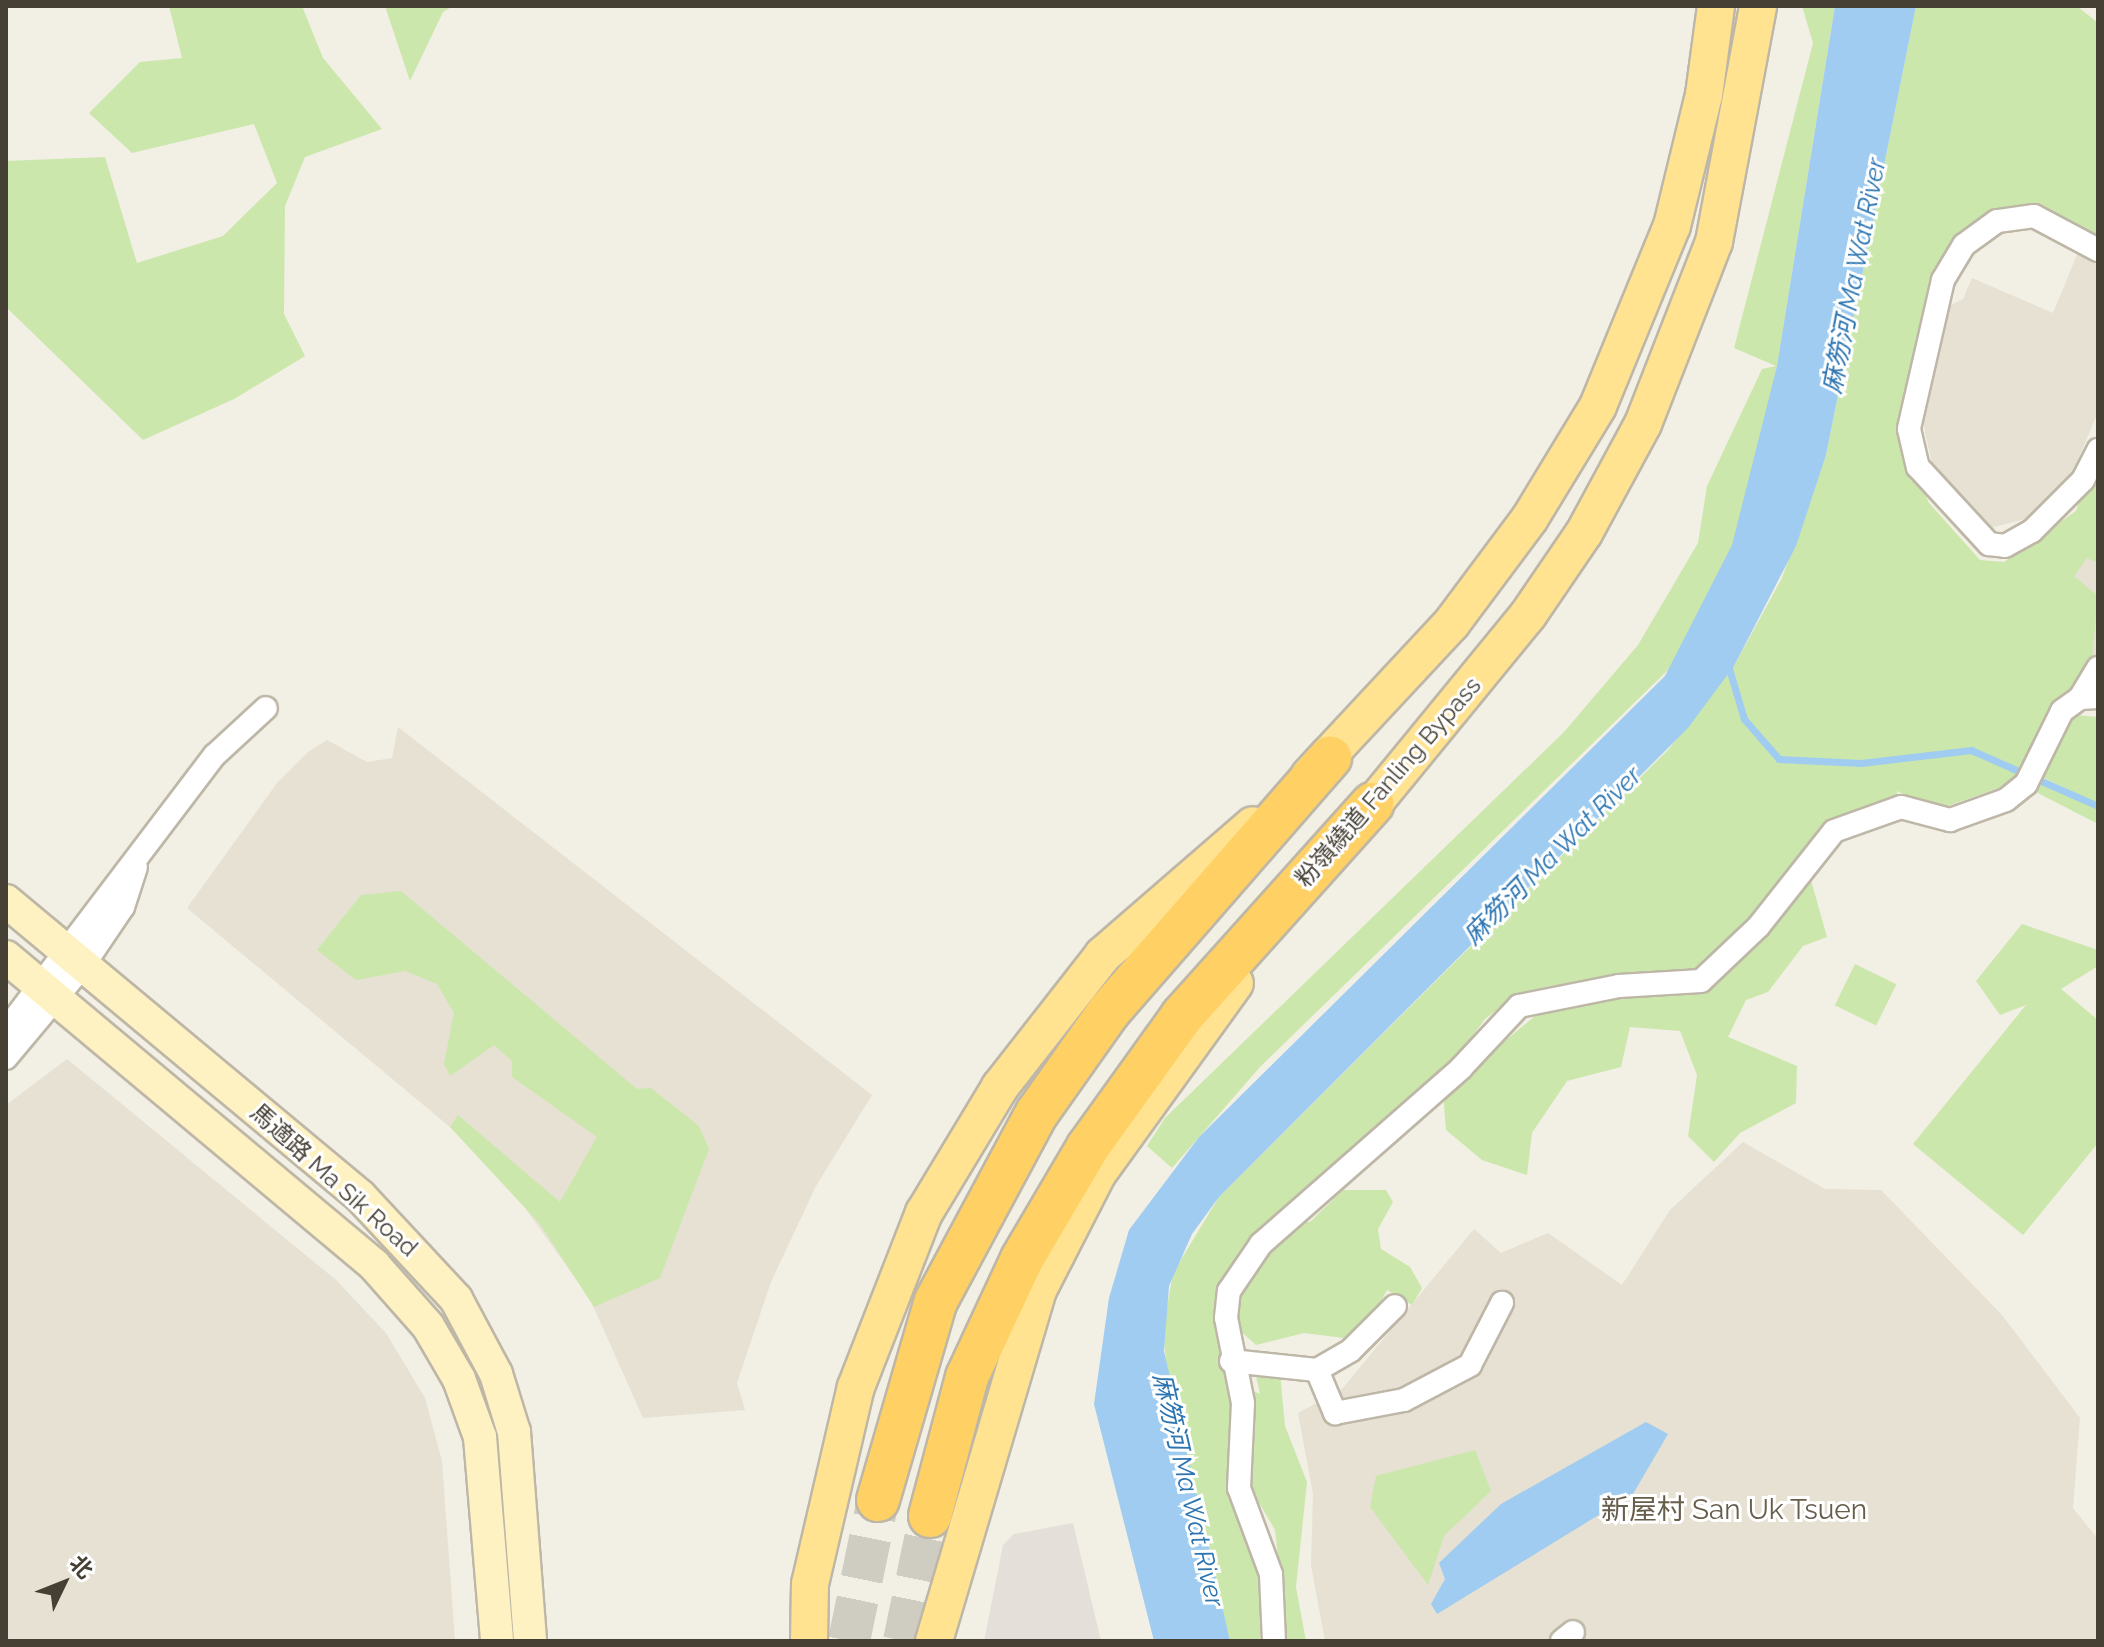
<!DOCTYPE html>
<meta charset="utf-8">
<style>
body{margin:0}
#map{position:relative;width:2104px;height:1647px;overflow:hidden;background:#f2efe4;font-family:Raleway,"Noto Sans SC",sans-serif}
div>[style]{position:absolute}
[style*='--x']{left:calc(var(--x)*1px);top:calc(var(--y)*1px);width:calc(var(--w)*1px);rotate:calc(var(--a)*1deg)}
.residential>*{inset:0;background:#e6e1d2}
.industrial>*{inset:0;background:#e4e0d9}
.green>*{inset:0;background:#cbe7ac;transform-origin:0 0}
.water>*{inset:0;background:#9fccf0}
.stream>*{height:7px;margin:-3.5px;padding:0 3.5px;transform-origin:3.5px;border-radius:3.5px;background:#9fccf0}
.highway-tunnel>*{height:42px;margin-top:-21px;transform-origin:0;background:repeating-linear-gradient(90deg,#cfccc1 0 42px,transparent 0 63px)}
.roads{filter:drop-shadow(2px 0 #beb7a7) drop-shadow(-2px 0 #beb7a7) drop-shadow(0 2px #beb7a7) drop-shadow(0 -2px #beb7a7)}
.street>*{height:22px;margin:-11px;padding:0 11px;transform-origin:11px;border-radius:11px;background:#fff}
.secondary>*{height:32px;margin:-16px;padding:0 16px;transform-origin:16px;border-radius:16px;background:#fff2c2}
.primary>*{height:36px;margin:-18px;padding:0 18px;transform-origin:18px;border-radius:18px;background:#ffe391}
.highway>*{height:42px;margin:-21px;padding:0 21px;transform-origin:21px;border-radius:21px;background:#ffd063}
span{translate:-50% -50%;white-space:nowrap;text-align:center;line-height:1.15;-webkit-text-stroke:6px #fff;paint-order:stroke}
.street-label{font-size:24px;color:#453f34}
.water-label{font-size:26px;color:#2d75b1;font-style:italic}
.quarter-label{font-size:28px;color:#675d4b}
.frame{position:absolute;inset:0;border:8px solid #453f34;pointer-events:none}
.north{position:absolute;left:24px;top:1543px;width:80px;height:80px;-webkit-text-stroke:6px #fff;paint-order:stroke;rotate:47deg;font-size:22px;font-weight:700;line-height:32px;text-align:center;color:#453f34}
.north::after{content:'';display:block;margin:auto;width:28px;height:36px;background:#453f34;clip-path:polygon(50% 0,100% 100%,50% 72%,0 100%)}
</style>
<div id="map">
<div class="residential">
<div style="clip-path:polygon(2079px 250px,2098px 265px,2098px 412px,2071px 476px,2029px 518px,1986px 529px,1933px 467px,1922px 420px,1926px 374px,1949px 306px,1963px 299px,1972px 278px,2053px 313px)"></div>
<div style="clip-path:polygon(2098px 548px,2098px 685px,2058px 560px)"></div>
<div style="clip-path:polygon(398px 727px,872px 1095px,816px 1186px,771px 1282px,737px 1383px,745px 1410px,643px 1418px,589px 1297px,512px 1190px,450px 1127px,187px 908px,277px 783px,308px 752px,327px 740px,367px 762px,392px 758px)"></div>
<div style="clip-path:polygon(67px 1059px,336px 1280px,386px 1333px,425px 1398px,442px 1461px,455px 1641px,6px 1641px,6px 1105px)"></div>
<div style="clip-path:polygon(1743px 1142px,1825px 1189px,1881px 1190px,2002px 1315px,2080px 1418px,2073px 1508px,2098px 1539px,2098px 1641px,1325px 1641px,1311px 1565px,1313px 1494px,1298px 1413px,1342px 1389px,1474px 1229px,1501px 1253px,1548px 1233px,1622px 1285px,1670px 1210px)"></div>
</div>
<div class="industrial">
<div style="clip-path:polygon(1073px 1523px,1101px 1641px,984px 1641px,1003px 1545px,1014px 1534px)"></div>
</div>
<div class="green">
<div style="clip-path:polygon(169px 6px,302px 6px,323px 58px,382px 129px,305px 157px,285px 206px,284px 314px,305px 356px,234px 399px,143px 440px,6px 307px,6px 161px,105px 157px,137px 263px,223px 236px,277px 183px,254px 124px,132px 153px,89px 113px,140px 62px,182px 58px)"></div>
<div style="clip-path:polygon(385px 6px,453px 6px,443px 12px,410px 81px)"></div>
<div style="clip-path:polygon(1802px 6px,1835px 6px,1777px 366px,1737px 546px,1669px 669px,1260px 1067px,1172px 1168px,1147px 1146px,1165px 1118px,1564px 732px,1638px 645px,1698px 543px,1707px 486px,1762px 369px,1776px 366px,1734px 348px,1813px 43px)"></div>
<div style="clip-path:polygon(1916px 6px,2077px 6px,2098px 23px,2098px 238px,2040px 207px,1973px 222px,1925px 321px,1898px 431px,1929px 503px,1980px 560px,2004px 562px,2076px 511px,2098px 447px,2098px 563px,2087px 558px,2074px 576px,2098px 596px,2091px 668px,2056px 703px,2016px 782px,1936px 810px,1897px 791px,1896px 812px,1846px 825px,1805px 859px,1827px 937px,1803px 946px,1768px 992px,1746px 1000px,1728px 1037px,1797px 1066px,1796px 1103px,1740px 1133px,1714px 1162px,1688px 1136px,1697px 1075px,1680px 1031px,1630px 1027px,1621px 1067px,1567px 1081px,1532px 1133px,1527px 1175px,1482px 1160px,1446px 1130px,1443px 1092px,1540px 1012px,1555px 985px,1519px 993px,1485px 1019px,1443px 1075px,1297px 1201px,1295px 1222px,1310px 1222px,1343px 1190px,1386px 1190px,1393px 1202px,1378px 1229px,1381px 1249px,1410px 1267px,1422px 1288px,1412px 1305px,1387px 1290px,1373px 1316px,1344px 1338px,1304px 1333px,1256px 1345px,1226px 1318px,1217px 1331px,1221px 1369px,1247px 1388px,1260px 1394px,1255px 1372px,1280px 1373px,1285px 1426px,1307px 1482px,1296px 1587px,1306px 1641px,1287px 1641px,1275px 1530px,1247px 1482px,1227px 1495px,1260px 1571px,1260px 1641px,1230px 1641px,1169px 1391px,1163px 1330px,1173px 1273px,1219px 1197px,1668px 750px,1734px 666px,1782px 578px,1826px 455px)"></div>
<div style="clip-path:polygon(2074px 715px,2098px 717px,2098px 804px,2042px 777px)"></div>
<div style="clip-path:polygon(2041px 781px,2098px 809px,2098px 824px,2032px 790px)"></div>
<div style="clip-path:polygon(401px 891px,637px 1089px,651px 1088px,699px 1126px,709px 1149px,660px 1278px,594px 1307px,540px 1224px,450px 1127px,458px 1115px,560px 1202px,597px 1137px,512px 1077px,512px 1061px,494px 1045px,450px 1076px,444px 1064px,454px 1013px,437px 984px,405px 971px,356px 980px,317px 950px,361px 895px)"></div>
<div style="clip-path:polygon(2022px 924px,2098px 950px,2098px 966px,2061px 989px,2098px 1020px,2098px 1143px,2023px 1235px,1913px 1144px,2026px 1005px,2000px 1015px,1976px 981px)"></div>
<div style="left:1855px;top:964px;width:46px;height:46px;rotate:26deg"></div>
<div style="clip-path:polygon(1475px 1450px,1491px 1491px,1444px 1536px,1428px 1585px,1370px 1507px,1376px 1476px)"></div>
</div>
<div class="water">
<div style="clip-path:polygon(1835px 6px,1916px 6px,1826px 455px,1796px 546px,1734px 666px,1688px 728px,1219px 1197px,1192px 1234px,1169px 1286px,1164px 1351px,1230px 1641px,1154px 1641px,1094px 1404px,1109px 1298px,1129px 1230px,1199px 1137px,1665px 676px,1732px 545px,1777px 366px)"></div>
<div style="clip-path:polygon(1646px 1422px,1668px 1434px,1633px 1494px,1437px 1614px,1431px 1604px,1445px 1579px,1439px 1563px,1501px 1504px)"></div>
</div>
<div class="stream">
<div style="--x:1728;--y:665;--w:56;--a:73.5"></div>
<div style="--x:1744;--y:719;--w:53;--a:48.8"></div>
<div style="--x:1779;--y:759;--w:82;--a:2.8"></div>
<div style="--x:1861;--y:763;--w:111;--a:-6.7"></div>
<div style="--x:1971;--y:750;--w:139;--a:23.8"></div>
</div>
<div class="highway-tunnel">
<div style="--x:849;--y:1641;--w:144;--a:-78.4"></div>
<div style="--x:904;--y:1641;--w:128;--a:-78.3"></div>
</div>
<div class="roads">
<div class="street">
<div style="--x:2098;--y:250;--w:72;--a:-152"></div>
<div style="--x:2034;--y:216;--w:37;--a:172"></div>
<div style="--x:1997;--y:221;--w:41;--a:144"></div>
<div style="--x:1964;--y:245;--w:41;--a:121"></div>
<div style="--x:1943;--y:280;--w:153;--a:102.9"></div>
<div style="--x:1909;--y:429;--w:39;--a:77"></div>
<div style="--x:1918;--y:467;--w:105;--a:47.3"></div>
<div style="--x:1989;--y:544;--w:16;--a:7"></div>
<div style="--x:2005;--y:546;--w:31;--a:-29"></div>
<div style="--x:2032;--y:531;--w:72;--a:-45"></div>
<div style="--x:2083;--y:480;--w:34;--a:-63"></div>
<div style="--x:2080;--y:698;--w:35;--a:-59"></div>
<div style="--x:6;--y:1030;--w:345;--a:-52.8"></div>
<div style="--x:215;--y:755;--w:69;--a:-42.7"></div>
<div style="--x:6;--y:1058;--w:120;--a:-50.1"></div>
<div style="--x:83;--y:966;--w:71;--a:-55.9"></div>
<div style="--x:123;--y:907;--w:42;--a:-72"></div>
<div style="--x:1231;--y:1361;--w:86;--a:6"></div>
<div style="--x:1317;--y:1370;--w:39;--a:-30"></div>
<div style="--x:1351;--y:1350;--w:62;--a:-45"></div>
<div style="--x:1317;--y:1370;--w:47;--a:67.3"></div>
<div style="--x:1335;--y:1413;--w:70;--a:-10.7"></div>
<div style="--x:1404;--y:1400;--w:75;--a:-27.9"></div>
<div style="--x:1470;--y:1365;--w:70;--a:-62.7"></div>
<div style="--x:1274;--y:1641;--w:67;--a:-92.6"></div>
<div style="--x:1271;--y:1574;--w:92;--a:-110.4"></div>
<div style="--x:1239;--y:1488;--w:85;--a:-87.3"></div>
<div style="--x:1243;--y:1403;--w:87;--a:-101.3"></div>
<div style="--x:1226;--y:1318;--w:27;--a:-84"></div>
<div style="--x:1229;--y:1291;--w:57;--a:-55.8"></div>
<div style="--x:1261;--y:1244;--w:266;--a:-41.3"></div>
<div style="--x:1461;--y:1068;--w:85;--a:-46.9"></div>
<div style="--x:1519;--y:1006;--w:102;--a:-11.3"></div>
<div style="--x:1619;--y:986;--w:82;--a:-3.5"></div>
<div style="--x:1701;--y:981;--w:79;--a:-43.5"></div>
<div style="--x:1758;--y:927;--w:122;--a:-51.6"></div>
<div style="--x:1834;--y:831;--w:71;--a:-19.7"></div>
<div style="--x:1901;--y:807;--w:51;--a:14.9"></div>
<div style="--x:1950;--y:820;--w:59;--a:-19.7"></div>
<div style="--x:2006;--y:800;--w:26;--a:-39"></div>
<div style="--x:2026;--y:784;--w:81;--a:-63.7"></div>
<div style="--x:2062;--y:711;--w:22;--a:-36"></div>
<div style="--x:2080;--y:698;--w:18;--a:-3"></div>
<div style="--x:1562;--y:1641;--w:14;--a:-39"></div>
</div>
<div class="secondary">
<div style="--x:6;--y:901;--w:461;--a:39.8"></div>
<div style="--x:360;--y:1196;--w:141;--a:47"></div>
<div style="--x:456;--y:1299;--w:85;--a:61.9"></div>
<div style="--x:496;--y:1374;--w:61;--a:72.8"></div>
<div style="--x:514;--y:1432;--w:210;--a:85.6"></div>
<div style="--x:6;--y:957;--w:480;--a:39.9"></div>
<div style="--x:374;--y:1265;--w:81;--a:48.5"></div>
<div style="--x:428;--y:1326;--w:61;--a:59.7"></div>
<div style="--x:459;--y:1379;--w:62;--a:70.1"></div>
<div style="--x:480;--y:1437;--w:205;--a:85.2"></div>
</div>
<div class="primary">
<div style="--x:1310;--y:775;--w:207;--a:-47"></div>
<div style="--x:1451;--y:624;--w:132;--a:-53.3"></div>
<div style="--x:1530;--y:518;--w:131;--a:-58.7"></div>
<div style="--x:1598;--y:406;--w:195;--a:-67.7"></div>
<div style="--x:1672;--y:226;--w:135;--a:-76.3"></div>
<div style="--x:1704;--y:95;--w:90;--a:-82.3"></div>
<div style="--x:1356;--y:825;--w:271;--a:-50.7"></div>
<div style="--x:1528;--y:615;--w:99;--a:-55.7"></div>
<div style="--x:1584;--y:533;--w:124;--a:-61.6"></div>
<div style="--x:1643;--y:424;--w:195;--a:-68.7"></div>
<div style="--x:1714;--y:242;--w:240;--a:-79.4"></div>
<div style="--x:809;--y:1641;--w:57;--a:-89"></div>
<div style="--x:810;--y:1584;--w:202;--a:-76.9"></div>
<div style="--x:856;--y:1387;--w:187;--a:-68.7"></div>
<div style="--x:924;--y:1213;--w:147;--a:-58.9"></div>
<div style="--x:1000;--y:1087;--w:167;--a:-52"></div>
<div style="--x:1103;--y:955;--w:198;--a:-40.9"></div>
<div style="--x:934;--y:1641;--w:366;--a:-73.5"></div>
<div style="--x:1038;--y:1290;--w:131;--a:-62.9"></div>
<div style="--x:1098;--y:1173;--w:234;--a:-54.2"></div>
</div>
<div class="highway">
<div style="--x:878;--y:1500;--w:207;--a:-73.8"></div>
<div style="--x:936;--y:1301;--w:213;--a:-61.8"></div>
<div style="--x:1037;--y:1113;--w:126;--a:-54.7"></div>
<div style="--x:1110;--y:1010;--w:335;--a:-48.9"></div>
<div style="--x:930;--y:1516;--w:144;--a:-75.1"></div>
<div style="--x:967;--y:1377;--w:130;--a:-65"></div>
<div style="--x:1022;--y:1259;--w:130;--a:-59.5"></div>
<div style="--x:1088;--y:1147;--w:161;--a:-54.3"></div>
<div style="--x:1182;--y:1016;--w:285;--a:-48.1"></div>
</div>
</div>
<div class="street-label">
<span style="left:1388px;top:782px;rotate:-49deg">粉嶺繞道 Fanling Bypass</span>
<span style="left:334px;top:1180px;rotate:42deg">馬適路 Ma Sik Road</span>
</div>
<div class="water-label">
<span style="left:1855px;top:276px;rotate:-79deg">麻笏河 Ma Wat River</span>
<span style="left:1553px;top:856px;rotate:-45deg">麻笏河 Ma Wat River</span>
<span style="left:1188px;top:1490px;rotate:77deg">麻笏河 Ma Wat River</span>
</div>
<div class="quarter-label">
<span style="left:1734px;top:1510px">新屋村 San Uk Tsuen</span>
</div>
<div class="frame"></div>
<div class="north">北</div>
</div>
